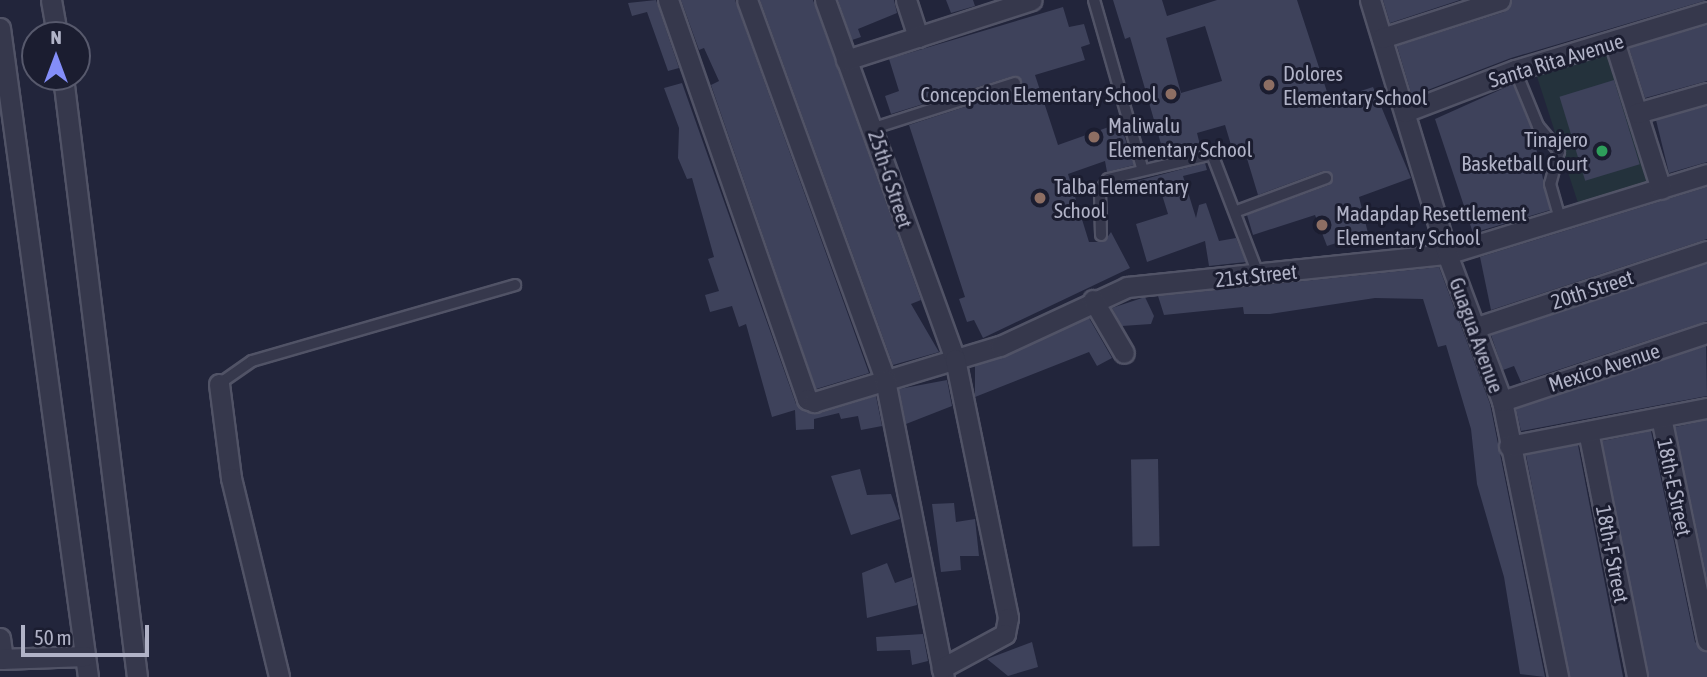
<!DOCTYPE html>
<style>
body{margin:0}
#map{position:relative;width:1707px;height:677px;overflow:hidden;background:#22253b;font-family:"Asap Condensed",sans-serif}
div>[style]{position:absolute}
[style*='--x']{left:calc(var(--x)*1px);top:calc(var(--y)*1px);width:calc(var(--w)*1px);rotate:calc(var(--a)*1deg)}
.green>*{inset:0;background:#24323c;transform-origin:0 0}
.building>*{inset:0;background:#3e425b;transform-origin:0 0}
.roads{filter:drop-shadow(2px 0 #515366) drop-shadow(-2px 0 #515366) drop-shadow(0 2px #515366) drop-shadow(0 -2px #515366)}
.lane>*{height:10px;margin:-5px;padding:0 5px;transform-origin:5px;border-radius:5px;background:#36384c}
.street>*{height:19px;margin:-9.5px;padding:0 9.5px;transform-origin:9.5px;border-radius:9.5px;background:#36384c}
.dots>*{width:19px;height:19px;translate:-50% -50%;box-sizing:border-box;border:4px solid #1b1d30;border-radius:50%}
span{translate:-50% -50%;white-space:nowrap;text-align:center;line-height:1.15;-webkit-text-stroke:6px #1b1d30;paint-order:stroke}
.street-label{font-size:21px;color:#b1b3c7}
.poi-label{font-size:21px;color:#b1b3c7}
.left{translate:0 -50%;text-align:left}
.right{translate:-100% -50%;text-align:right}
.north{position:absolute;left:21px;top:21px;width:70px;height:70px;box-sizing:border-box;background:#1b1d30;border:2px solid #57596c;border-radius:50%;rotate:0deg;font-size:19px;font-weight:700;line-height:28px;text-align:center;color:#b1b3c7}
.north::after{content:'';display:block;margin:auto;width:24px;height:32px;background:#848ef9;clip-path:polygon(50% 0,100% 100%,50% 72%,0 100%)}
.scale{position:absolute;left:21px;top:625px;width:128px;height:32px;box-sizing:border-box;border:4px solid #b1b3c7;border-top:0;padding-left:9px;font-size:21px;line-height:24px;white-space:nowrap;color:#b1b3c7;-webkit-text-stroke:5px #1b1d30;paint-order:stroke}
</style>
<div id="map">
<div class="green">
<div style="left:1609px;top:46px;width:146px;height:78px;rotate:72deg"></div>
</div>
<div class="building">
<div style="clip-path:polygon(656px 0,679px 68px,668px 71px,647px 12px,632px 16px,628px 3px)"></div>
<div style="clip-path:polygon(681px 0,735px 0,869px 373px,816px 389px,711px 85px,719px 81px,704px 48px,699px 50px)"></div>
<div style="clip-path:polygon(760px 0,813px 0,921px 300px,911px 304px,939px 352px,893px 365px)"></div>
<div style="clip-path:polygon(838px 0,894px 0,897px 13px,858px 29px,861px 37px,852px 40px)"></div>
<div style="clip-path:polygon(946px 0,973px 0,975px 6px,951px 13px)"></div>
<div style="clip-path:polygon(evenodd,1113px 0,1162px 0,1167px 16px,1217px 0,1297px 0,1330px 101px,1373px 87px,1411px 178px,1359px 197px,1368px 233px,1327px 246px,1315px 215px,1253px 235px,1247px 215px,1329px 185px,1333px 175px,1323px 171px,1258px 195px,1245px 152px,1234px 155px,1225px 125px,1197px 133px,1201px 149px,1165px 158px,1130px 37px,1125px 39px,1113px 0,1205px 26px,1222px 81px,1181px 93px,1166px 38px,1205px 26px)"></div>
<div style="clip-path:polygon(1383px 0,1460px 0,1390px 23px)"></div>
<div style="clip-path:polygon(1512px 0,1707px 0,1511px 58px,1412px 96px,1397px 46px,1504px 12px)"></div>
<div style="clip-path:polygon(1063px 7px,1069px 27px,1084px 24px,1090px 44px,1081px 47px,1085px 60px,1035px 75px,1058px 145px,1120px 123px,1134px 165px,1107px 172px,1105px 161px,1068px 174px,1089px 242px,1104px 242px,1111px 232px,1130px 268px,983px 338px,974px 320px,967px 322px,959px 299px,965px 297px,909px 125px,1017px 90px,1022px 80px,1013px 76px,891px 114px,885px 96px,899px 91px,889px 59px)"></div>
<div style="clip-path:polygon(1707px 25px,1707px 81px,1645px 98px,1629px 48px)"></div>
<div style="left:1614px;top:80px;width:88px;height:57px;rotate:73deg"></div>
<div style="clip-path:polygon(682px 83px,796px 404px,817px 414px,876px 396px,882px 426px,861px 430px,858px 416px,841px 419px,839px 413px,814px 419px,814px 429px,796px 430px,795px 410px,772px 417px,746px 324px,739px 327px,732px 306px,710px 312px,705px 295px,719px 291px,708px 259px,714px 257px,692px 178px,687px 179px,678px 158px,679px 128px,664px 88px)"></div>
<div style="clip-path:polygon(1513px 84px,1532px 130px,1550px 210px,1473px 233px,1435px 119px)"></div>
<div style="clip-path:polygon(1707px 106px,1707px 162px,1669px 173px,1656px 120px)"></div>
<div style="clip-path:polygon(1205px 163px,1207px 170px,1183px 176px,1196px 218px,1199px 205px,1206px 203px,1219px 241px,1236px 238px,1246px 262px,1209px 266px,1205px 241px,1147px 262px,1136px 224px,1168px 214px,1158px 182px,1112px 194px,1111px 188px)"></div>
<div style="clip-path:polygon(1707px 187px,1707px 239px,1491px 310px,1480px 257px)"></div>
<div style="clip-path:polygon(1707px 264px,1707px 321px,1521px 382px,1514px 366px,1503px 370px,1491px 335px)"></div>
<div style="clip-path:polygon(1439px 267px,1490px 404px,1545px 677px,1520px 674px,1504px 577px,1477px 484px,1471px 429px,1446px 345px,1438px 347px,1423px 299px,1375px 298px,1270px 314px,1244px 314px,1243px 307px,1164px 315px,1158px 296px)"></div>
<div style="clip-path:polygon(1145px 297px,1154px 316px,1151px 324px,1122px 326px,1112px 308px)"></div>
<div style="clip-path:polygon(1089px 318px,1112px 358px,1097px 366px,1089px 352px,975px 397px,975px 366px)"></div>
<div style="clip-path:polygon(1706px 346px,1707px 396px,1521px 431px,1516px 409px)"></div>
<div style="clip-path:polygon(947px 380px,952px 406px,906px 424px,899px 389px)"></div>
<div style="clip-path:polygon(1707px 420px,1707px 579px,1675px 427px)"></div>
<div style="clip-path:polygon(1651px 431px,1695px 642px,1707px 652px,1707px 677px,1649px 677px,1602px 441px)"></div>
<div style="left:1578px;top:445px;width:237px;height:53px;rotate:79deg"></div>
<div style="left:1158px;top:459px;width:87px;height:27px;rotate:89deg"></div>
<div style="clip-path:polygon(860px 469px,867px 495px,891px 494px,900px 519px,851px 535px,831px 476px)"></div>
<div style="clip-path:polygon(954px 503px,956px 522px,975px 519px,979px 556px,960px 556px,961px 570px,941px 572px,932px 504px)"></div>
<div style="clip-path:polygon(887px 563px,895px 583px,912px 577px,917px 605px,867px 618px,862px 573px)"></div>
<div style="clip-path:polygon(923px 634px,928px 661px,912px 665px,910px 650px,877px 651px,876px 637px)"></div>
<div style="clip-path:polygon(1032px 642px,1038px 667px,1008px 676px,987px 659px)"></div>
</div>
<div class="roads">
<div class="lane">
<div style="--x:1094;--y:0;--w:174;--a:74"></div>
<div style="--x:1515;--y:70;--w:61;--a:67.7"></div>
<div style="--x:1538;--y:126;--w:33;--a:50"></div>
<div style="--x:1559;--y:151;--w:34;--a:105"></div>
<div style="--x:1550;--y:184;--w:35;--a:74"></div>
<div style="--x:874;--y:128;--w:148;--a:-17.7"></div>
<div style="--x:1237;--y:211;--w:95;--a:-20.3"></div>
<div style="--x:1101;--y:235;--w:43;--a:-91.3"></div>
<div style="--x:1100;--y:192;--w:15;--a:-58"></div>
<div style="--x:1108;--y:179;--w:107;--a:-13.5"></div>
<div style="--x:1212;--y:154;--w:129;--a:69"></div>
<div style="--x:219;--y:384;--w:40;--a:-34.9"></div>
<div style="--x:252;--y:361;--w:274;--a:-16.1"></div>
</div>
<div class="street">
<div style="--x:51;--y:0;--w:36;--a:80"></div>
<div style="--x:668;--y:0;--w:423;--a:70.8"></div>
<div style="--x:807;--y:399;--w:8;--a:23"></div>
<div style="--x:814;--y:402;--w:194;--a:-16.8"></div>
<div style="--x:1000;--y:346;--w:140;--a:-24.9"></div>
<div style="--x:1127;--y:287;--w:322;--a:-5.9"></div>
<div style="--x:1447;--y:254;--w:272;--a:-17.1"></div>
<div style="--x:747;--y:0;--w:404;--a:70"></div>
<div style="--x:885;--y:380;--w:303;--a:78.8"></div>
<div style="--x:825;--y:0;--w:382;--a:70.1"></div>
<div style="--x:955;--y:359;--w:264;--a:78.4"></div>
<div style="--x:1008;--y:618;--w:16;--a:101"></div>
<div style="--x:1005;--y:634;--w:72;--a:151.6"></div>
<div style="--x:906;--y:0;--w:39;--a:72"></div>
<div style="--x:1370;--y:0;--w:265;--a:73.1"></div>
<div style="--x:1447;--y:254;--w:157;--a:69.5"></div>
<div style="--x:1502;--y:401;--w:282;--a:78.5"></div>
<div style="--x:0;--y:28;--w:655;--a:82.28"></div>
<div style="--x:1382;--y:38;--w:124;--a:-17.9"></div>
<div style="--x:1614;--y:41;--w:155;--a:72.4"></div>
<div style="--x:846;--y:60;--w:195;--a:-17.9"></div>
<div style="--x:63;--y:77;--w:605;--a:82.97"></div>
<div style="--x:1405;--y:112;--w:118;--a:-20.9"></div>
<div style="--x:1515;--y:70;--w:201;--a:-16.8"></div>
<div style="--x:1637;--y:113;--w:73;--a:-15.9"></div>
<div style="--x:1093;--y:300;--w:61;--a:59.7"></div>
<div style="--x:1477;--y:327;--w:242;--a:-18.3"></div>
<div style="--x:219;--y:384;--w:95;--a:82.7"></div>
<div style="--x:231;--y:478;--w:205;--a:76.4"></div>
<div style="--x:1502;--y:401;--w:216;--a:-18.4"></div>
<div style="--x:1661;--y:417;--w:228;--a:78.3"></div>
<div style="--x:1588;--y:431;--w:251;--a:78.7"></div>
<div style="--x:1509;--y:446;--w:202;--a:-10.9"></div>
<div style="--x:0;--y:638;--w:21;--a:82"></div>
<div style="--x:0;--y:659;--w:85;--a:-2"></div>
</div>
</div>
<div class="dots">
<div style="left:1269px;top:85px;background:#8d6e63"></div>
<div style="left:1171px;top:94px;background:#8d6e63"></div>
<div style="left:1094px;top:137px;background:#8d6e63"></div>
<div style="left:1602px;top:151px;background:#2e9e5b"></div>
<div style="left:1040px;top:198px;background:#8d6e63"></div>
<div style="left:1322px;top:225px;background:#8d6e63"></div>
</div>
<div class="street-label">
<span style="left:1556px;top:60px;rotate:-17deg">Santa Rita Avenue</span>
<span style="left:891px;top:179px;rotate:72deg">25th-G Street</span>
<span style="left:1256px;top:275px;rotate:-6deg">21st Street</span>
<span style="left:1592px;top:289px;rotate:-18deg">20th Street</span>
<span style="left:1477px;top:335px;rotate:70deg">Guagua Avenue</span>
<span style="left:1604px;top:367px;rotate:-18deg">Mexico Avenue</span>
<span style="left:1675px;top:487px;rotate:78deg">18th-E Street</span>
<span style="left:1613px;top:554px;rotate:79deg">18th-F Street</span>
</div>
<div class="poi-label">
<span class="left" style="left:1283px;top:85px">Dolores<br>Elementary School</span>
<span class="right" style="left:1157px;top:94px">Concepcion Elementary School</span>
<span class="left" style="left:1108px;top:137px">Maliwalu<br>Elementary School</span>
<span class="right" style="left:1588px;top:151px">Tinajero<br>Basketball Court</span>
<span class="left" style="left:1054px;top:198px">Talba Elementary<br>School</span>
<span class="left" style="left:1336px;top:225px">Madapdap Resettlement<br>Elementary School</span>
</div>
<div class="north">N</div>
<div class="scale">50 m</div>
</div>
